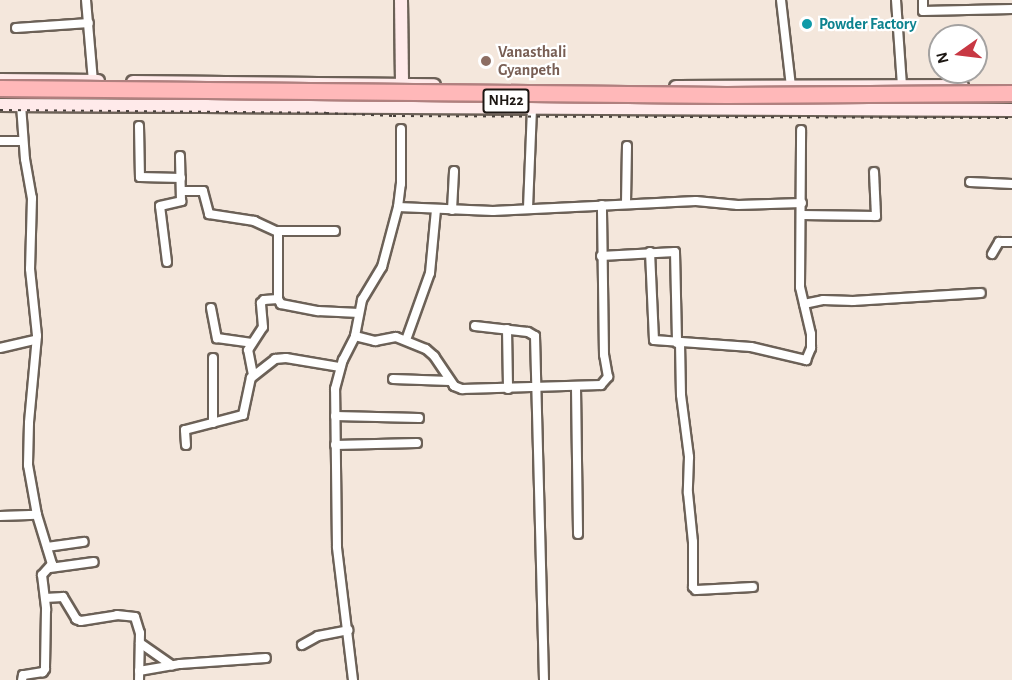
<!DOCTYPE html>
<style>
body{margin:0}
#map{position:relative;width:1012px;height:680px;overflow:hidden;background:#f4e7dc;font-family:"Alegreya Sans",sans-serif}
div>[style]{position:absolute}
[style*='--x']{left:calc(var(--x)*1px);top:calc(var(--y)*1px);width:calc(var(--w)*1px);rotate:calc(var(--a)*1deg)}
.roads{filter:drop-shadow(2px 0 #6c6157) drop-shadow(-2px 0 #6c6157) drop-shadow(0 2px #6c6157) drop-shadow(0 -2px #6c6157)}
.street>*{height:8px;margin:-4px;padding:0 4px;transform-origin:4px;border-radius:4px;background:#fff}
.secondary>*{height:12px;margin:-6px;padding:0 6px;transform-origin:6px;border-radius:6px;background:#ffeaea}
.rail>*{height:2px;margin-top:-1px;transform-origin:0;background:repeating-linear-gradient(90deg,#47403b 0 3px,transparent 0 9px)}
.bridges{filter:drop-shadow(2px 0 #b0807f) drop-shadow(-2px 0 #b0807f) drop-shadow(0 2px #b0807f) drop-shadow(0 -2px #b0807f)}
.highway-bridge>*{height:15px;margin:-7.5px;padding:0 7.5px;transform-origin:7.5px;border-radius:7.5px;background:#ffb8b9}
.dots>*{width:16px;height:16px;translate:-50% -50%;box-sizing:border-box;border:3px solid #fff;border-radius:50%}
span{translate:-50% -50%;white-space:nowrap;text-align:center;line-height:1.15;-webkit-text-stroke:4.5px #fff;paint-order:stroke}
.shield-label span{padding:2px 4px;background:#fff;border:2px solid;border-radius:4px;-webkit-text-stroke-width:0}
.shield-label{font-size:15px;color:#1c1713;font-weight:700}
.culture-label{font-size:16px;color:#0d838f;font-weight:700}
.left{translate:0 -50%;text-align:left}
.education-label{font-size:16px;color:#785e54;font-weight:700}
.north{position:absolute;left:928px;top:24px;width:60px;height:60px;box-sizing:border-box;background:#fff;border:2px solid #a4a2a1;border-radius:50%;rotate:256deg;font-size:16px;font-weight:700;line-height:24px;text-align:center;color:#1c1713}
.north::after{content:'';display:block;margin:auto;width:21px;height:27px;background:#c83843;clip-path:polygon(50% 0,100% 100%,50% 72%,0 100%)}
</style>
<div id="map">
<div class="roads">
<div class="street">
<div style="--x:86;--y:0;--w:81;--a:85.1"></div>
<div style="--x:781;--y:0;--w:87;--a:83.4"></div>
<div style="--x:896;--y:0;--w:86;--a:86"></div>
<div style="--x:923;--y:0;--w:11;--a:90"></div>
<div style="--x:923;--y:11;--w:89;--a:-1.3"></div>
<div style="--x:16;--y:28;--w:73;--a:-3.9"></div>
<div style="--x:21;--y:105;--w:54;--a:85.8"></div>
<div style="--x:25;--y:159;--w:40;--a:80"></div>
<div style="--x:32;--y:198;--w:71;--a:91.6"></div>
<div style="--x:30;--y:269;--w:67;--a:84"></div>
<div style="--x:37;--y:336;--w:87;--a:95.3"></div>
<div style="--x:29;--y:423;--w:42;--a:91.4"></div>
<div style="--x:28;--y:465;--w:51;--a:79.8"></div>
<div style="--x:37;--y:515;--w:51;--a:73"></div>
<div style="--x:52;--y:564;--w:15;--a:132"></div>
<div style="--x:42;--y:575;--w:35;--a:83"></div>
<div style="--x:46;--y:610;--w:59;--a:91"></div>
<div style="--x:45;--y:669;--w:4;--a:124"></div>
<div style="--x:43;--y:672;--w:20;--a:171"></div>
<div style="--x:23;--y:675;--w:5;--a:101"></div>
<div style="--x:139;--y:126;--w:51;--a:88.9"></div>
<div style="--x:140;--y:177;--w:41;--a:1.4"></div>
<div style="--x:0;--y:141;--w:23;--a:0"></div>
<div style="--x:970;--y:182;--w:42;--a:2.7"></div>
<div style="--x:181;--y:191;--w:22;--a:0"></div>
<div style="--x:203;--y:191;--w:24;--a:75"></div>
<div style="--x:209;--y:214;--w:46;--a:8.8"></div>
<div style="--x:254;--y:221;--w:26;--a:25"></div>
<div style="--x:278;--y:232;--w:67;--a:90"></div>
<div style="--x:278;--y:299;--w:6;--a:59"></div>
<div style="--x:281;--y:304;--w:38;--a:11"></div>
<div style="--x:318;--y:311;--w:41;--a:2.8"></div>
<div style="--x:626;--y:203;--w:57;--a:-89"></div>
<div style="--x:398;--y:207;--w:95;--a:2.4"></div>
<div style="--x:493;--y:211;--w:203;--a:-2.8"></div>
<div style="--x:696;--y:201;--w:42;--a:5.4"></div>
<div style="--x:738;--y:205;--w:64;--a:-1.8"></div>
<div style="--x:528;--y:208;--w:100;--a:-87.7"></div>
<div style="--x:452;--y:210;--w:39;--a:-87"></div>
<div style="--x:802;--y:215;--w:74;--a:0.8"></div>
<div style="--x:876;--y:216;--w:44;--a:-92.6"></div>
<div style="--x:278;--y:231;--w:57;--a:0"></div>
<div style="--x:650;--y:252;--w:88;--a:87.4"></div>
<div style="--x:654;--y:340;--w:97;--a:4.1"></div>
<div style="--x:751;--y:347;--w:57;--a:13.3"></div>
<div style="--x:806;--y:360;--w:13;--a:-67"></div>
<div style="--x:811;--y:348;--w:14;--a:-90"></div>
<div style="--x:811;--y:334;--w:48;--a:-103.2"></div>
<div style="--x:800;--y:287;--w:157;--a:-89.6"></div>
<div style="--x:992;--y:254;--w:14;--a:-60"></div>
<div style="--x:999;--y:242;--w:13;--a:0"></div>
<div style="--x:601;--y:256;--w:74;--a:-3.1"></div>
<div style="--x:675;--y:252;--w:91;--a:88.7"></div>
<div style="--x:167;--y:262;--w:56;--a:-97.1"></div>
<div style="--x:160;--y:206;--w:22;--a:-13"></div>
<div style="--x:181;--y:201;--w:45;--a:-91.3"></div>
<div style="--x:804;--y:304;--w:19;--a:-12"></div>
<div style="--x:823;--y:300;--w:30;--a:2"></div>
<div style="--x:853;--y:301;--w:128;--a:-3.6"></div>
<div style="--x:211;--y:308;--w:31;--a:79"></div>
<div style="--x:217;--y:338;--w:35;--a:8"></div>
<div style="--x:475;--y:326;--w:53;--a:6.5"></div>
<div style="--x:528;--y:332;--w:8;--a:30"></div>
<div style="--x:535;--y:336;--w:344;--a:88.5"></div>
<div style="--x:507;--y:329;--w:60;--a:89"></div>
<div style="--x:355;--y:336;--w:21;--a:14"></div>
<div style="--x:375;--y:341;--w:21;--a:-11"></div>
<div style="--x:396;--y:337;--w:32;--a:22"></div>
<div style="--x:426;--y:349;--w:11;--a:41"></div>
<div style="--x:434;--y:356;--w:36;--a:56"></div>
<div style="--x:454;--y:386;--w:9;--a:21"></div>
<div style="--x:462;--y:389;--w:139;--a:-1.6"></div>
<div style="--x:601;--y:385;--w:11;--a:-49"></div>
<div style="--x:608;--y:377;--w:22;--a:-100"></div>
<div style="--x:604;--y:355;--w:150;--a:-90.8"></div>
<div style="--x:406;--y:340;--w:71;--a:-70.3"></div>
<div style="--x:430;--y:273;--w:64;--a:-84.6"></div>
<div style="--x:680;--y:343;--w:52;--a:88.9"></div>
<div style="--x:681;--y:395;--w:63;--a:82.6"></div>
<div style="--x:689;--y:457;--w:36;--a:92"></div>
<div style="--x:688;--y:493;--w:49;--a:84.2"></div>
<div style="--x:693;--y:542;--w:45;--a:90"></div>
<div style="--x:693;--y:587;--w:4;--a:45"></div>
<div style="--x:696;--y:590;--w:57;--a:-3"></div>
<div style="--x:0;--y:348;--w:37;--a:-13"></div>
<div style="--x:253;--y:375;--w:25;--a:-101"></div>
<div style="--x:248;--y:350;--w:27;--a:-57"></div>
<div style="--x:263;--y:327;--w:24;--a:-95"></div>
<div style="--x:261;--y:303;--w:4;--a:-45"></div>
<div style="--x:264;--y:300;--w:14;--a:-4"></div>
<div style="--x:393;--y:379;--w:57;--a:2"></div>
<div style="--x:576;--y:388;--w:146;--a:89.2"></div>
<div style="--x:335;--y:416;--w:84;--a:1.4"></div>
<div style="--x:213;--y:423;--w:65;--a:-90"></div>
<div style="--x:186;--y:445;--w:15;--a:-94"></div>
<div style="--x:185;--y:430;--w:60;--a:-14.5"></div>
<div style="--x:243;--y:415;--w:38;--a:-78"></div>
<div style="--x:251;--y:378;--w:31;--a:-38"></div>
<div style="--x:275;--y:359;--w:11;--a:-5"></div>
<div style="--x:286;--y:358;--w:55;--a:9.5"></div>
<div style="--x:335;--y:445;--w:82;--a:-1.4"></div>
<div style="--x:0;--y:516;--w:37;--a:-2"></div>
<div style="--x:47;--y:547;--w:37;--a:-8"></div>
<div style="--x:50;--y:568;--w:44;--a:-7.8"></div>
<div style="--x:45;--y:598;--w:18;--a:-3"></div>
<div style="--x:63;--y:597;--w:26;--a:59"></div>
<div style="--x:76;--y:619;--w:5;--a:22"></div>
<div style="--x:81;--y:621;--w:36;--a:-9"></div>
<div style="--x:117;--y:615;--w:18;--a:6"></div>
<div style="--x:135;--y:617;--w:17;--a:73"></div>
<div style="--x:140;--y:633;--w:47;--a:91.2"></div>
<div style="--x:140;--y:643;--w:39;--a:35"></div>
<div style="--x:302;--y:645;--w:18;--a:-29"></div>
<div style="--x:318;--y:636;--w:31;--a:-11"></div>
<div style="--x:139;--y:671;--w:42;--a:-9.7"></div>
<div style="--x:180;--y:664;--w:86;--a:-4"></div>
<div style="--x:353;--y:680;--w:134;--a:-96.9"></div>
<div style="--x:337;--y:547;--w:158;--a:-90.7"></div>
<div style="--x:335;--y:389;--w:30;--a:-75"></div>
<div style="--x:343;--y:360;--w:27;--a:-63"></div>
<div style="--x:355;--y:336;--w:37;--a:-79"></div>
<div style="--x:362;--y:300;--w:39;--a:-59"></div>
<div style="--x:382;--y:267;--w:62;--a:-75.1"></div>
<div style="--x:398;--y:207;--w:23;--a:-83"></div>
<div style="--x:401;--y:184;--w:55;--a:-90"></div>
</div>
<div class="secondary">
<div style="--x:401;--y:0;--w:84;--a:89.3"></div>
<div style="--x:0;--y:80;--w:98;--a:0.6"></div>
<div style="--x:133;--y:82;--w:301;--a:0.6"></div>
<div style="--x:676;--y:87;--w:286;--a:-0.2"></div>
<div style="--x:0;--y:105;--w:1012;--a:0.28"></div>
</div>
</div>
<div class="rail">
<div style="--x:0;--y:110;--w:326;--a:0.5"></div>
<div style="--x:326;--y:113;--w:67;--a:2.6"></div>
<div style="--x:393;--y:116;--w:619;--a:0.19"></div>
</div>
<div class="bridges">
<div class="highway-bridge">
<div style="--x:0;--y:88;--w:726;--a:0.55"></div>
<div style="--x:726;--y:95;--w:286;--a:-0.4"></div>
</div>
</div>
<div class="dots">
<div style="left:807px;top:24px;background:#0f9aa8"></div>
<div style="left:486px;top:61px;background:#8d6e63"></div>
</div>
<div class="shield-label">
<span style="left:506px;top:101px">NH22</span>
</div>
<div class="culture-label">
<span class="left" style="left:819px;top:24px">Powder Factory</span>
</div>
<div class="education-label">
<span class="left" style="left:498px;top:61px">Vanasthali<br>Gyanpeth</span>
</div>
<div class="north">N</div>
</div>
